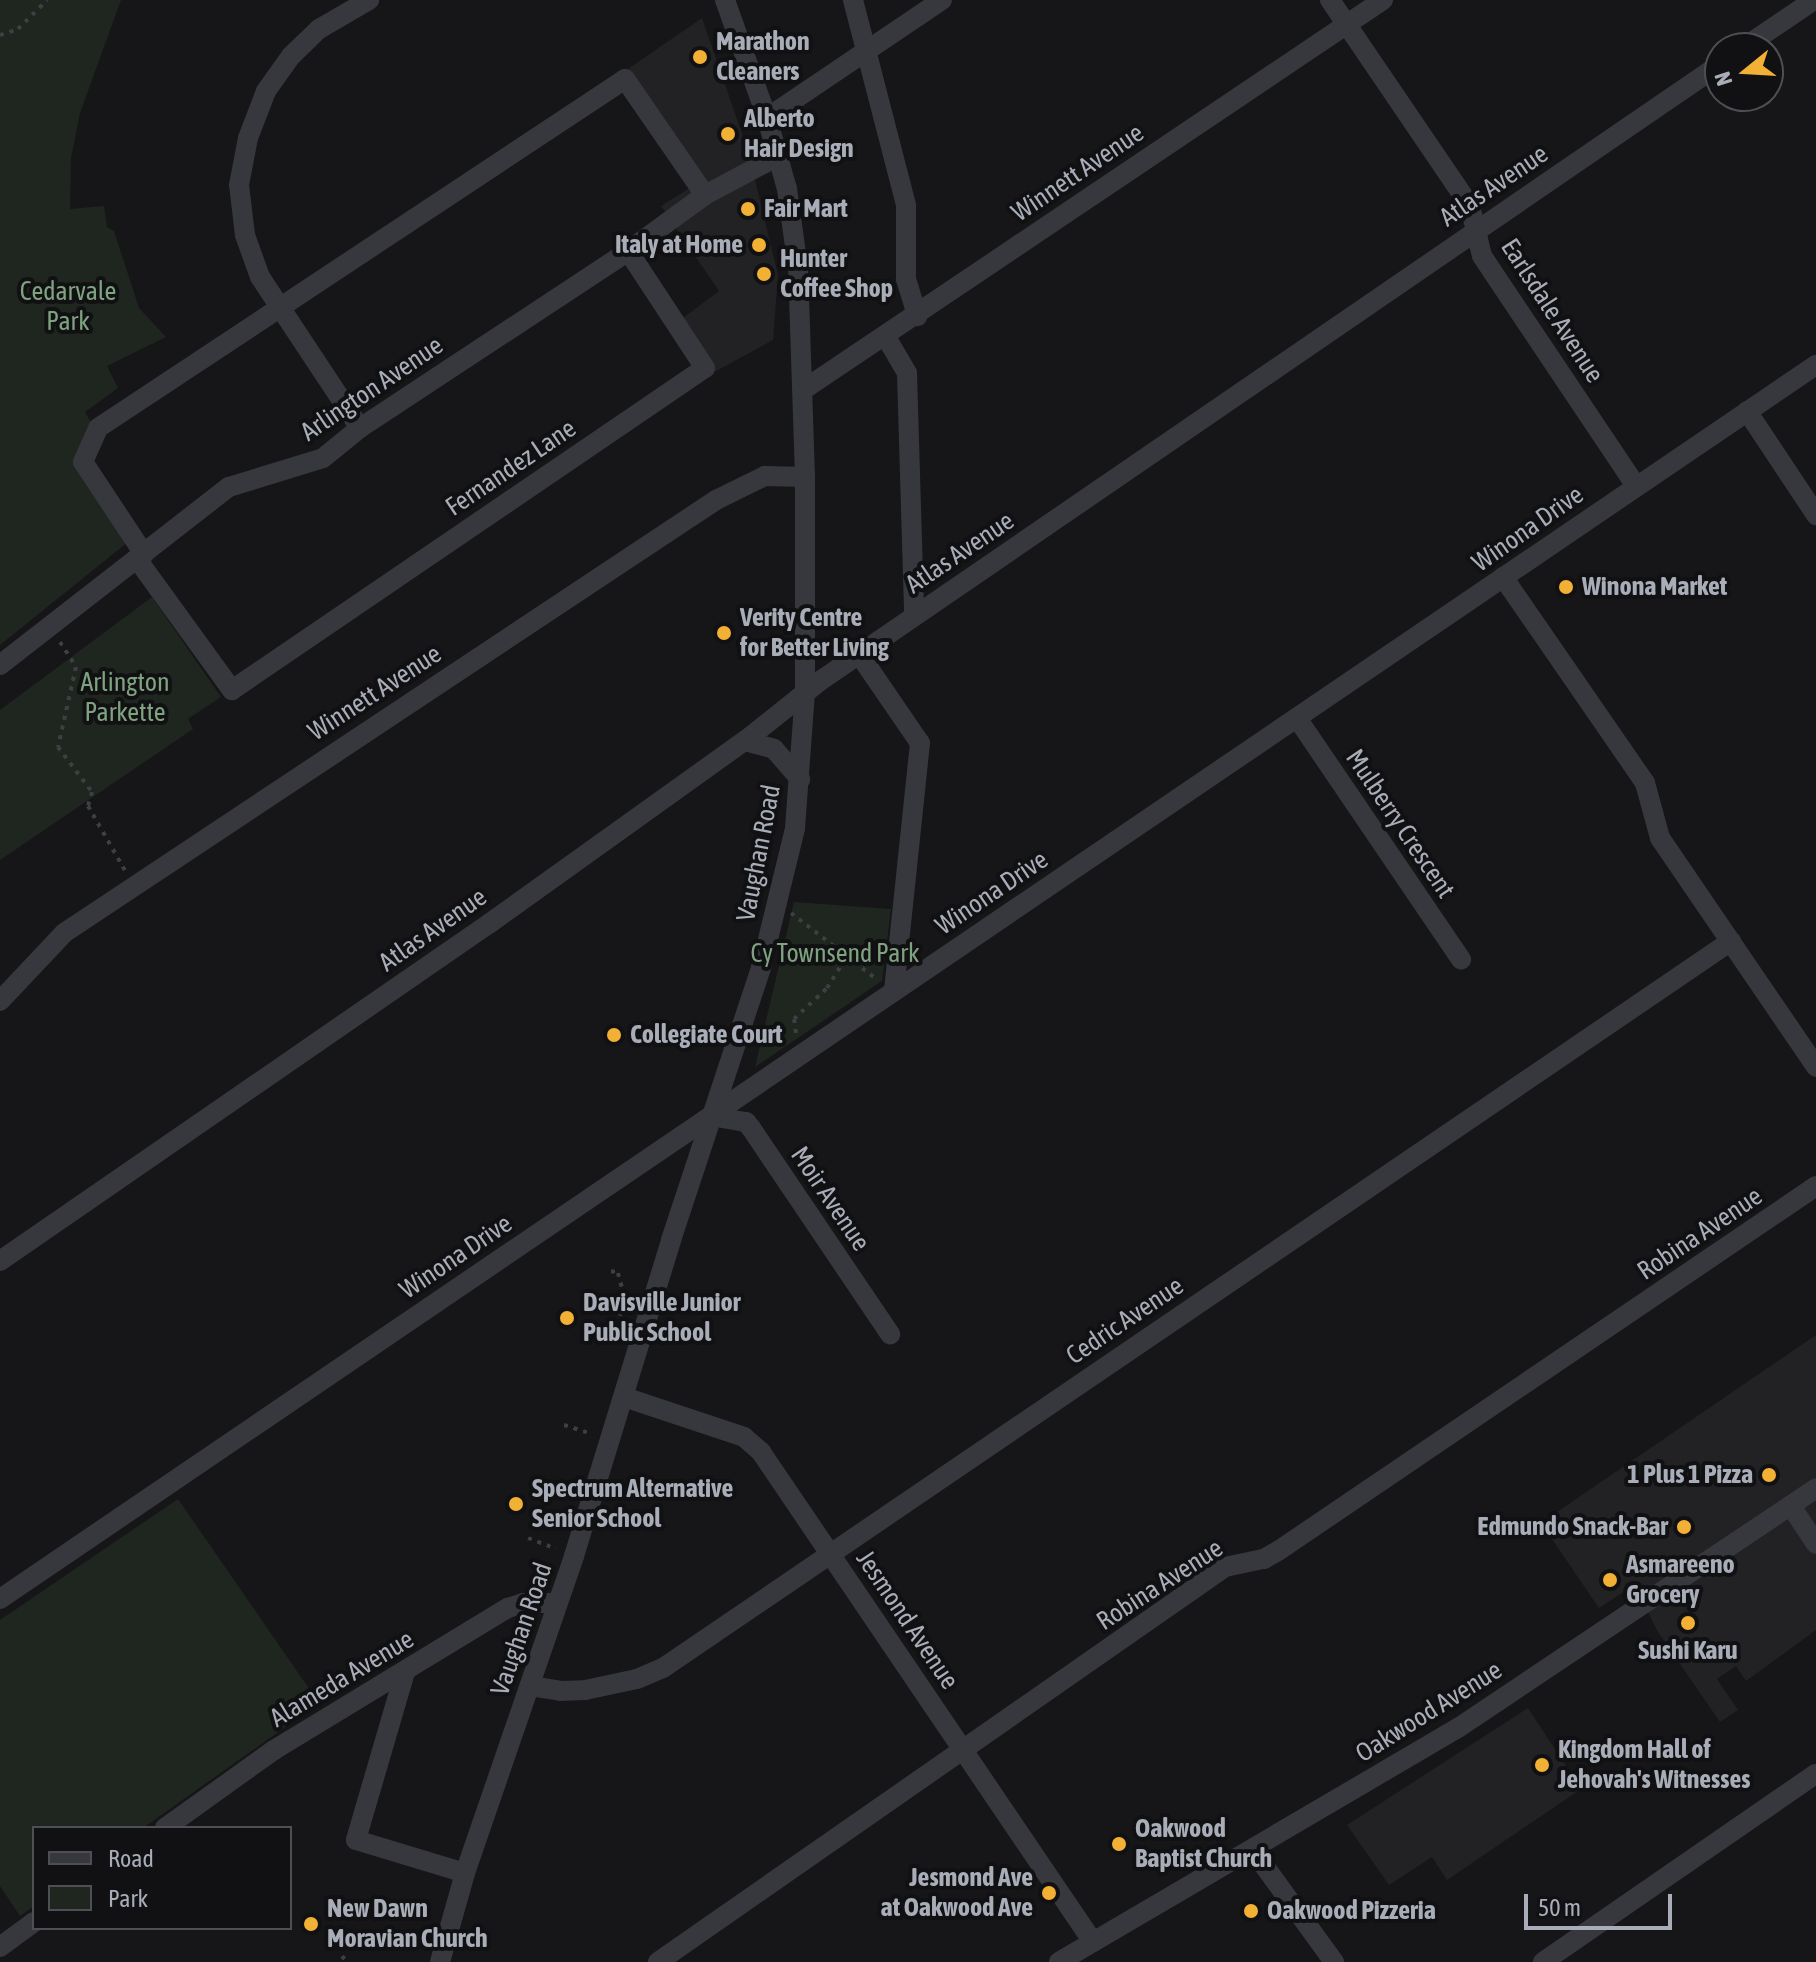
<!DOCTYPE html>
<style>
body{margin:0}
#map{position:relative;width:1816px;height:1962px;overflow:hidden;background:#161618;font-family:"Asap Condensed",sans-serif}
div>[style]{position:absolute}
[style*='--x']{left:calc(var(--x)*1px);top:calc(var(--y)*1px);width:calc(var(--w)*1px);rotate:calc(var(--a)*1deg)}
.built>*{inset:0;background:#222225}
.green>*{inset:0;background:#1e261f}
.path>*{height:4px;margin-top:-2px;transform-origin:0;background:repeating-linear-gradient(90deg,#3d3f44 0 4px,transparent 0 10px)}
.minor>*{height:20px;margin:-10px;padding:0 10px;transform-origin:10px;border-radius:10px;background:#37383d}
.dots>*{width:22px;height:22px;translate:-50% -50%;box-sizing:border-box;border:4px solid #111113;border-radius:50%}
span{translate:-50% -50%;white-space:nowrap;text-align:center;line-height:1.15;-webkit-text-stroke:8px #111113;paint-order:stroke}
.poi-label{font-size:26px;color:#a8adb8;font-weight:700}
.left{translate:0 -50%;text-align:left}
.right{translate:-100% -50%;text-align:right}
.street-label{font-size:26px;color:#a8adb8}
.park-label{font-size:26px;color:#7fa381}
.legend{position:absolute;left:32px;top:1826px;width:260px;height:104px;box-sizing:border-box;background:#111113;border:2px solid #4d4f55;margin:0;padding:10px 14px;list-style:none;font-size:24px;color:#a8adb8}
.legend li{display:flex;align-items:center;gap:16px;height:40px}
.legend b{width:40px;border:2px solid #4d4f55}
.north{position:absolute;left:1704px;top:32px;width:80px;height:80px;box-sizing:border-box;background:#111113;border:2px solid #4d4f55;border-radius:50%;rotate:252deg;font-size:22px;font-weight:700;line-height:32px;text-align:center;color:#a8adb8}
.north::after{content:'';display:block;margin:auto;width:28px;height:36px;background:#f2b134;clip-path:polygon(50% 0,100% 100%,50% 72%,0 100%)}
.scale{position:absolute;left:1524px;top:1894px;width:148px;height:36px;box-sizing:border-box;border:4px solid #a8adb8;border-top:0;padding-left:10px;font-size:24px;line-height:28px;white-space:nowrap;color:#a8adb8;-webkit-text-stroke:6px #111113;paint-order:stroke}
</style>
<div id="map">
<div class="built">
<div style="clip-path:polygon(702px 18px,748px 151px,778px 275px,773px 340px,705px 377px,671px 327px,719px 291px,661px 206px,693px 186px,615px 78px)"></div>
<div style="clip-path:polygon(1816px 1335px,1816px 1630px,1746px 1681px,1736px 1666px,1717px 1679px,1738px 1710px,1720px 1722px,1658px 1632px,1634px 1585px,1599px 1608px,1541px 1523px)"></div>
<div style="clip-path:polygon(1528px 1708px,1581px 1789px,1447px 1880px,1432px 1857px,1389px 1885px,1347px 1825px)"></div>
</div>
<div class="green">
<div style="clip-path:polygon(0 0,121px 0,80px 113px,71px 158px,70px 209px,104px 206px,107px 227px,114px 231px,139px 308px,166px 337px,107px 366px,118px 388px,85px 412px,92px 424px,77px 466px,128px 542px,0 645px)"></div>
<div style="clip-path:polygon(152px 597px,221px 697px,188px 719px,193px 729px,0 860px,0 710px)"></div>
<div style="clip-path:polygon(794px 902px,891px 909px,882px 981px,755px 1067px)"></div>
<div style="clip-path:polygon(178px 1499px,319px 1703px,143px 1828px,34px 1828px,34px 1906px,20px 1916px,0 1886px,0 1620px)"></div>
</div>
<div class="path">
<div style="--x:0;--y:35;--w:19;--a:-18"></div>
<div style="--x:18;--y:29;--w:41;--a:-45"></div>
<div style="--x:60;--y:642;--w:30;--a:57"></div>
<div style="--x:76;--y:667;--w:82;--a:102.7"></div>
<div style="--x:58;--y:747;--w:56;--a:52.9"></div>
<div style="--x:92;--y:792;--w:15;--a:106"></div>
<div style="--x:88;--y:806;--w:76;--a:60.1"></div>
<div style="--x:791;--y:913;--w:106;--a:37.7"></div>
<div style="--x:796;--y:1033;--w:14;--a:-98"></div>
<div style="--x:794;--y:1019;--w:45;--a:-43.2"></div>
<div style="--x:827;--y:988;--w:36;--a:-58"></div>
<div style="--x:611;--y:1271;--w:7;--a:16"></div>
<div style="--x:618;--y:1273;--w:34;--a:75"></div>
<div style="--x:599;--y:1308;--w:28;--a:15"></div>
<div style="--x:564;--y:1425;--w:29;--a:18"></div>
<div style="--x:528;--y:1538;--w:30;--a:21"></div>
<div style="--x:342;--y:1956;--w:8;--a:50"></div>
</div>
<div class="minor">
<div style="--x:853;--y:0;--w:212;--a:75.5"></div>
<div style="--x:906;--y:205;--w:74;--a:90"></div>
<div style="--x:906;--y:279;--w:39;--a:73"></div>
<div style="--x:1330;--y:0;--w:249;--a:55.8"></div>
<div style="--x:1470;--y:206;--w:51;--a:76.5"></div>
<div style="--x:1482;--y:256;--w:277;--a:56.2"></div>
<div style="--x:1743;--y:48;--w:86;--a:-34.1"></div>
<div style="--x:767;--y:118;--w:211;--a:-34"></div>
<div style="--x:886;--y:337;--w:42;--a:59.7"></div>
<div style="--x:907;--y:373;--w:243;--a:88.3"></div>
<div style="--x:803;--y:390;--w:699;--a:-33.92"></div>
<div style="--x:1747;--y:411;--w:125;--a:56.4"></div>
<div style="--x:360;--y:428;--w:181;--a:-123.5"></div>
<div style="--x:260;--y:277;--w:45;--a:-109.7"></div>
<div style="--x:245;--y:235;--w:50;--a:-96.8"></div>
<div style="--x:239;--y:185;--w:48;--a:-79.2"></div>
<div style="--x:248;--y:138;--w:50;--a:-69"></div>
<div style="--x:266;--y:91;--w:43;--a:-54.5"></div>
<div style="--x:291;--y:56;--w:39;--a:-44"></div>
<div style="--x:319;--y:29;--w:58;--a:-30.1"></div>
<div style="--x:144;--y:554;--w:110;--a:-123.5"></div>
<div style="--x:83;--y:462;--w:37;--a:-66"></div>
<div style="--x:98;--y:428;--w:632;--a:-33.51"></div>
<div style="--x:625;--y:79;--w:141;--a:55.4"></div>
<div style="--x:137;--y:559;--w:162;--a:54.1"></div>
<div style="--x:232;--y:690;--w:572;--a:-34.25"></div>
<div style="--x:705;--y:368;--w:140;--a:-123.3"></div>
<div style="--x:1503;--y:577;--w:250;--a:55.4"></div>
<div style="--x:1645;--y:783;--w:57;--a:74.7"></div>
<div style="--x:1660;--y:838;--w:277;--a:55.7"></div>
<div style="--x:859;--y:654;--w:108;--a:55.6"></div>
<div style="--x:920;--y:743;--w:249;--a:96"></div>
<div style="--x:0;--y:665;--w:290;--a:-37.9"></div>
<div style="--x:229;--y:487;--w:98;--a:-17.1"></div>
<div style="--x:323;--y:458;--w:48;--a:-39"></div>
<div style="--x:360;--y:428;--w:321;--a:-33.4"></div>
<div style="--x:628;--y:251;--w:95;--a:-36"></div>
<div style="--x:705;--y:195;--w:83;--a:-28.1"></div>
<div style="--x:1297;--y:718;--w:292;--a:55.8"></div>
<div style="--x:745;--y:741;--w:30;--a:15"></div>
<div style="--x:774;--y:749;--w:40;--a:49"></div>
<div style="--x:0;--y:1001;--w:93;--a:-46.7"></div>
<div style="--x:64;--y:933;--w:783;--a:-33.59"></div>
<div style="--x:716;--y:500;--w:55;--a:-26.1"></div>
<div style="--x:765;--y:476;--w:40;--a:1.4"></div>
<div style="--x:711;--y:1116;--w:36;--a:10"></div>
<div style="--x:746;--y:1122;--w:8;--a:50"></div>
<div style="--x:751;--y:1128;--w:249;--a:56"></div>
<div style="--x:0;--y:1261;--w:595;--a:-34.6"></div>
<div style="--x:490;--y:923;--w:321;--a:-35.6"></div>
<div style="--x:751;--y:736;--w:88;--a:-38.6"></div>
<div style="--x:820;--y:681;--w:1091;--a:-34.43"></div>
<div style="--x:624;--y:1397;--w:126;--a:18.4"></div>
<div style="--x:744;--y:1437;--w:23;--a:41"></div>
<div style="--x:761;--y:1452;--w:592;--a:55.88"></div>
<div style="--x:1791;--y:1506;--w:45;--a:56.7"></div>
<div style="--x:0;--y:1599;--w:2196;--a:-34.2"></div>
<div style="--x:405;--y:1672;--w:175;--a:106.3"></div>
<div style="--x:356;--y:1840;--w:114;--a:16.8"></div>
<div style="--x:530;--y:1686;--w:30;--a:9"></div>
<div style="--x:560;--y:1691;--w:25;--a:-2"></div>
<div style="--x:585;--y:1690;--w:53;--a:-11.9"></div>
<div style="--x:637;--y:1679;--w:28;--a:-23"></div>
<div style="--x:663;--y:1668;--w:1292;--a:-34.24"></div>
<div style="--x:165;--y:1828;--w:134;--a:-35.6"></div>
<div style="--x:274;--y:1750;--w:274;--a:-31.3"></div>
<div style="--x:508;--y:1608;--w:16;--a:-18"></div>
<div style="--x:523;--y:1603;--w:34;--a:0"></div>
<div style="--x:1252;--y:1849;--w:140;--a:54"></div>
<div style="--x:0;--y:1947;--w:42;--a:-36.3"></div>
<div style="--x:440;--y:1962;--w:92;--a:-74.3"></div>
<div style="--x:465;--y:1873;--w:335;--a:-71"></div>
<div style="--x:574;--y:1556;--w:331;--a:-72.9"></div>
<div style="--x:671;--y:1240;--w:287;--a:-71.7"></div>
<div style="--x:761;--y:968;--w:144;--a:-76.3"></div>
<div style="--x:795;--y:828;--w:136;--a:-85.8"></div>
<div style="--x:805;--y:692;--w:215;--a:-90"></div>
<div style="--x:805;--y:477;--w:209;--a:-91.9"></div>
<div style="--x:798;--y:268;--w:80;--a:-97.9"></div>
<div style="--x:787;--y:189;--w:74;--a:-105.7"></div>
<div style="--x:767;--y:118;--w:125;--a:-109.6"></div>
<div style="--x:658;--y:1962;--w:691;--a:-34.86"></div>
<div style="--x:1225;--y:1567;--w:40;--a:-12"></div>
<div style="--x:1264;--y:1559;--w:16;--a:-30"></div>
<div style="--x:1278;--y:1551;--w:650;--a:-34.15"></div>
<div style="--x:1059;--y:1962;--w:463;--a:-30.4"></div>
<div style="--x:1458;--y:1728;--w:431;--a:-33.8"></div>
<div style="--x:1543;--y:1962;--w:331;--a:-34.6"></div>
</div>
<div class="dots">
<div style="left:700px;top:57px;background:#f2b134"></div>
<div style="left:728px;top:134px;background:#f2b134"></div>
<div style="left:748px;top:209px;background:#f2b134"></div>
<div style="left:759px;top:245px;background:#f2b134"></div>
<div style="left:764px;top:274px;background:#f2b134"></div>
<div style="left:1566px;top:587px;background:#f2b134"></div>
<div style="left:724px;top:633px;background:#f2b134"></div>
<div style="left:614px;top:1035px;background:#f2b134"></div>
<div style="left:567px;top:1318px;background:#f2b134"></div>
<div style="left:1769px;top:1475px;background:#f2b134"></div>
<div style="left:516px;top:1504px;background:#f2b134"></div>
<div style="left:1684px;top:1527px;background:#f2b134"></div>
<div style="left:1610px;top:1580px;background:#f2b134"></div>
<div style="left:1688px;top:1623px;background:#f2b134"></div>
<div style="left:1542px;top:1765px;background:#f2b134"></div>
<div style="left:1119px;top:1844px;background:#f2b134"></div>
<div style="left:1049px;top:1893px;background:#f2b134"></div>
<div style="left:1251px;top:1911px;background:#f2b134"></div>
<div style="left:311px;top:1924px;background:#f2b134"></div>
</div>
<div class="poi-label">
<span class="left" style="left:716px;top:57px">Marathon<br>Cleaners</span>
<span class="left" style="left:744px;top:134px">Alberto<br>Hair Design</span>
<span class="left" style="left:764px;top:209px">Fair Mart</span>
<span class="right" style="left:743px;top:245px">Italy at Home</span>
<span class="left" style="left:780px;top:274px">Hunter<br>Coffee Shop</span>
<span class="left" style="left:1582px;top:587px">Winona Market</span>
<span class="left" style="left:740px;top:633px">Verity Centre<br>for Better Living</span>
<span class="left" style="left:630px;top:1035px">Collegiate Court</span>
<span class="left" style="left:583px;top:1318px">Davisville Junior<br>Public School</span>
<span class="right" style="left:1753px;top:1475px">1 Plus 1 Pizza</span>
<span class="left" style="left:532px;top:1504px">Spectrum Alternative<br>Senior School</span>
<span class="right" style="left:1668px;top:1527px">Edmundo Snack-Bar</span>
<span class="left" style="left:1626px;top:1580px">Asmareeno<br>Grocery</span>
<span style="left:1688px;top:1651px">Sushi Karu</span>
<span class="left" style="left:1558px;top:1765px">Kingdom Hall of<br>Jehovah's Witnesses</span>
<span class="left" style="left:1135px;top:1844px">Oakwood<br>Baptist Church</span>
<span class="right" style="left:1033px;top:1893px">Jesmond Ave<br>at Oakwood Ave</span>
<span class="left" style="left:327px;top:1924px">New Dawn<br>Moravian Church</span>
<span class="left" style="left:1267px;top:1911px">Oakwood Pizzeria</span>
</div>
<div class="street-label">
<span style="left:1078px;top:173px;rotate:-34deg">Winnett Avenue</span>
<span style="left:1494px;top:186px;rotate:-34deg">Atlas Avenue</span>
<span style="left:1552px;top:311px;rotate:57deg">Earlsdale Avenue</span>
<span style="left:372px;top:389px;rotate:-34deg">Arlington Avenue</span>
<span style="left:511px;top:468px;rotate:-34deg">Fernandez Lane</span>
<span style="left:1528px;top:529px;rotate:-35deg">Winona Drive</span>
<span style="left:960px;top:553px;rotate:-34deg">Atlas Avenue</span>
<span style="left:375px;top:693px;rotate:-33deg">Winnett Avenue</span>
<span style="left:1400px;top:824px;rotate:56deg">Mulberry Crescent</span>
<span style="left:759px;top:853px;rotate:-79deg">Vaughan Road</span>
<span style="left:992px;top:893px;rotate:-34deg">Winona Drive</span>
<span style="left:433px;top:930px;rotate:-35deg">Atlas Avenue</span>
<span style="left:830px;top:1199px;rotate:56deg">Moir Avenue</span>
<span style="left:1700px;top:1234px;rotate:-34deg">Robina Avenue</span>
<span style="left:456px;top:1257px;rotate:-34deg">Winona Drive</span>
<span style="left:1125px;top:1321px;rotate:-34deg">Cedric Avenue</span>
<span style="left:1160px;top:1585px;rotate:-33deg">Robina Avenue</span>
<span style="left:907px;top:1620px;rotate:56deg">Jesmond Avenue</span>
<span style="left:522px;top:1629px;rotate:-71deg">Vaughan Road</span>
<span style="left:342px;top:1679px;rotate:-31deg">Alameda Avenue</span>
<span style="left:1429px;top:1712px;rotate:-32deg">Oakwood Avenue</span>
</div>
<div class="park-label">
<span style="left:68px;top:307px">Cedarvale<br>Park</span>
<span style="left:125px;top:698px">Arlington<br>Parkette</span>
<span style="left:835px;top:954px">Cy Townsend Park</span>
</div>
<ul class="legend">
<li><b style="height:10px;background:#37383d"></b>Road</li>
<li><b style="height:22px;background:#1e261f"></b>Park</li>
</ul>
<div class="north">N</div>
<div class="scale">50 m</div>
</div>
